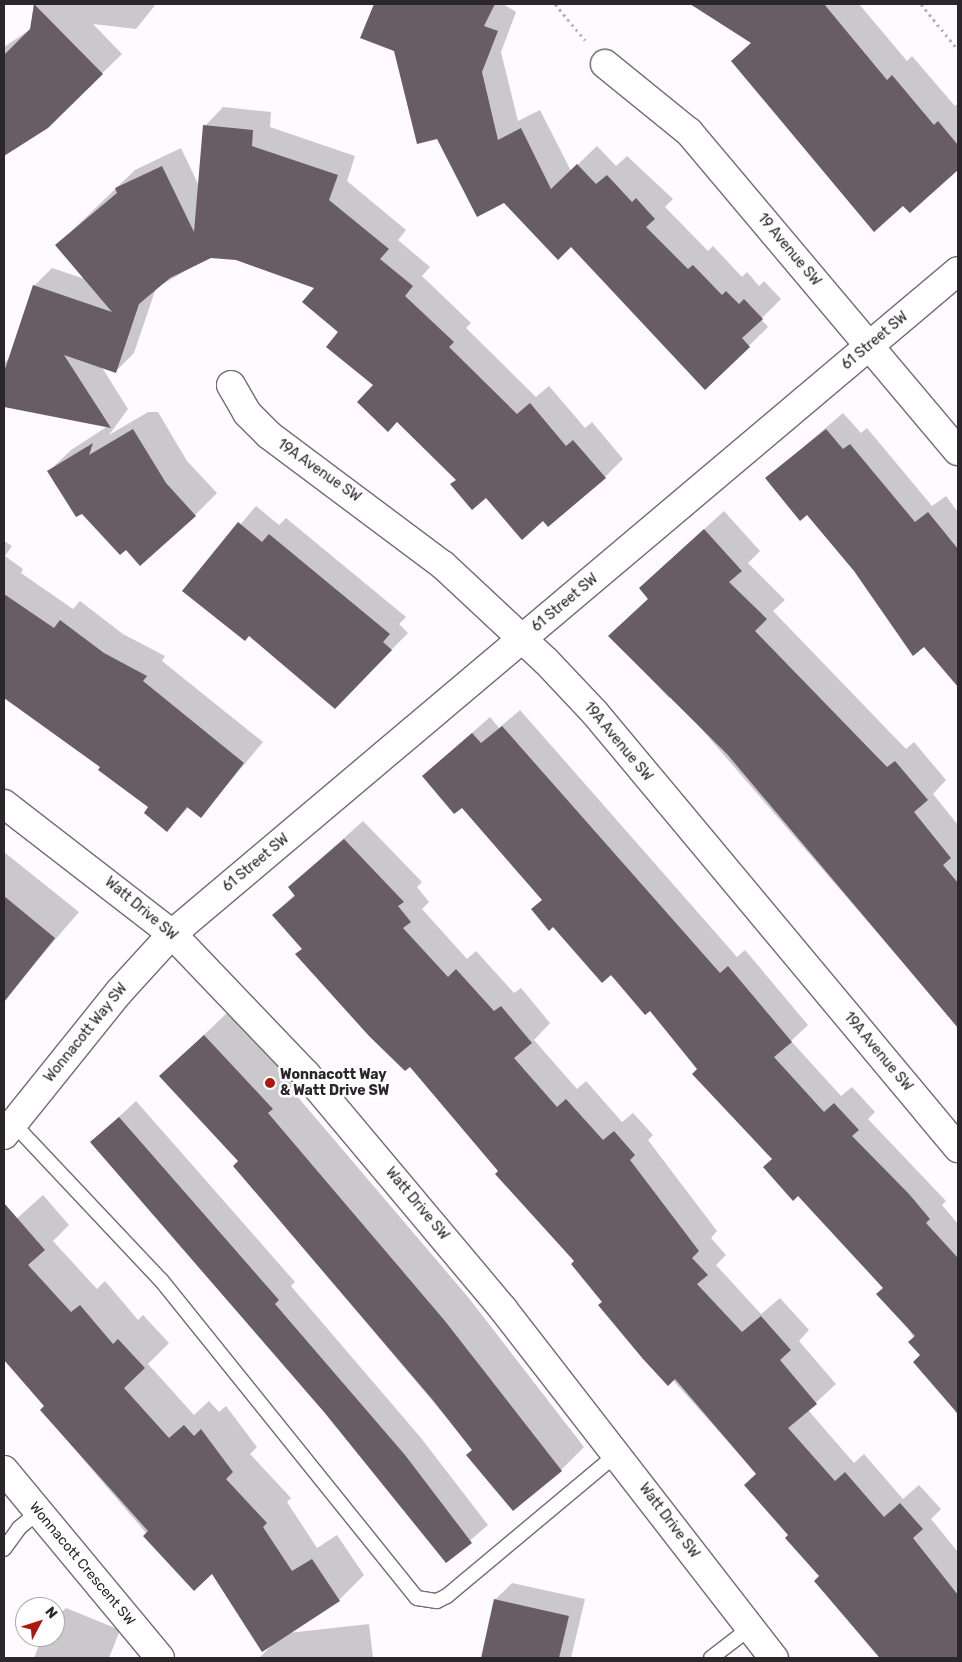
<!DOCTYPE html>
<style>
body{margin:0}
#map{position:relative;width:962px;height:1662px;overflow:hidden;background:#fefaff;font-family:Rubik,sans-serif}
div>[style]{position:absolute}
[style*='--x']{left:calc(var(--x)*1px);top:calc(var(--y)*1px);width:calc(var(--w)*1px);rotate:calc(var(--a)*1deg)}
.shadow>*{inset:0;background:#0003}
.building>*{inset:0;background:#695d64}
.path>*{height:3px;margin-top:-1.5px;transform-origin:0;background:repeating-linear-gradient(90deg,#b5b1b5 0 2.5px,transparent 0 6.5px)}
.roads{filter:drop-shadow(1px 0 #746b76) drop-shadow(-1px 0 #746b76) drop-shadow(0 1px #746b76) drop-shadow(0 -1px #746b76)}
.lane>*{height:14px;margin:-7px;padding:0 7px;transform-origin:7px;border-radius:7px;background:#fff}
.street>*{height:28px;margin:-14px;padding:0 14px;transform-origin:14px;border-radius:14px;background:#fff}
.secondary>*{height:28px;margin:-14px;padding:0 14px;transform-origin:14px;border-radius:14px;background:#fff}
.dots>*{width:14px;height:14px;translate:-50% -50%;box-sizing:border-box;border:2px solid #fff;border-radius:50%}
span{translate:-50% -50%;white-space:nowrap;text-align:center;line-height:1.15;-webkit-text-stroke:5px #fff;paint-order:stroke}
.street-label{font-size:14px;color:#2a262a}
.poi-label{font-size:14px;color:#2a262a;font-weight:700}
.left{translate:0 -50%;text-align:left}
.frame{position:absolute;inset:0;border:5px solid #2a262a;pointer-events:none}
.north{position:absolute;left:15px;top:1597px;width:50px;height:50px;box-sizing:border-box;background:#fff;border:1px solid #aaa8aa;border-radius:50%;rotate:50deg;font-size:14px;font-weight:700;line-height:20px;text-align:center;color:#2a262a}
.north::after{content:'';display:block;margin:auto;width:18px;height:22px;background:#aa190c;clip-path:polygon(50% 0,100% 100%,50% 72%,0 100%)}
</style>
<div id="map">
<div class="shadow">
<div style="clip-path:polygon(34px 4px,156px 4px,136px 29px,93px 24px,122px 54px,47px 127px,4px 154px,4px 47px,31px 29px)"></div>
<div style="clip-path:polygon(375px 4px,503px 4px,516px 12px,501px 52px,518px 121px,540px 110px,571px 171px,597px 146px,616px 166px,627px 156px,673px 199px,665px 207px,708px 251px,713px 246px,742px 277px,747px 272px,759px 286px,764px 281px,781px 299px,761px 319px,768px 327px,705px 389px,395px 50px,362px 37px)"></div>
<div style="clip-path:polygon(700px 4px,859px 4px,907px 61px,912px 56px,955px 106px,958px 103px,958px 169px,910px 211px,732px 61px,752px 42px,698px 7px)"></div>
<div style="clip-path:polygon(223px 107px,271px 112px,270px 127px,355px 156px,347px 181px,406px 230px,398px 240px,430px 267px,422px 276px,471px 323px,466px 328px,536px 397px,549px 386px,585px 428px,592px 422px,623px 459px,605px 477px,543px 519px,486px 496px,457px 479px,375px 385px,316px 287px,236px 259px,211px 256px,156px 288px,134px 353px,116px 371px,101px 366px,128px 409px,109px 435px,148px 412px,158px 412px,187px 461px,217px 493px,195px 515px,126px 549px,49px 471px,71px 450px,108px 426px,4px 406px,4px 363px,10px 357px,34px 286px,52px 268px,85px 279px,57px 245px,135px 170px,181px 148px,199px 186px,205px 126px)"></div>
<div style="clip-path:polygon(843px 413px,861px 433px,867px 428px,932px 506px,946px 496px,958px 512px,958px 685px,808px 514px,767px 478px)"></div>
<div style="clip-path:polygon(256px 506px,279px 525px,286px 518px,406px 617px,399px 624px,408px 633px,335px 707px,250px 634px,184px 591px)"></div>
<div style="clip-path:polygon(724px 511px,760px 551px,748px 563px,785px 600px,773px 611px,906px 749px,914px 742px,946px 780px,933px 794px,958px 825px,958px 1026px,672px 695px,669px 698px,610px 636px,649px 598px,640px 588px)"></div>
<div style="clip-path:polygon(4px 541px,12px 546px,5px 556px,23px 569px,21px 573px,73px 609px,80px 601px,123px 634px,165px 656px,162px 661px,263px 742px,201px 816px,189px 807px,167px 830px,150px 807px,102px 767px,4px 696px)"></div>
<div style="clip-path:polygon(520px 710px,737px 957px,745px 950px,808px 1025px,791px 1041px,841px 1096px,852px 1087px,875px 1112px,868px 1119px,946px 1201px,942px 1205px,958px 1224px,958px 1416px,885px 1287px,650px 1009px,533px 909px,543px 899px,462px 806px,423px 776px,490px 717px,499px 728px)"></div>
<div style="clip-path:polygon(363px 821px,422px 882px,417px 887px,429px 902px,422px 909px,467px 959px,476px 951px,514px 993px,521px 988px,550px 1023px,534px 1040px,577px 1089px,586px 1081px,622px 1122px,633px 1113px,653px 1135px,648px 1140px,717px 1231px,711px 1238px,726px 1255px,716px 1265px,761px 1314px,780px 1298px,809px 1330px,799px 1341px,836px 1384px,808px 1410px,854px 1463px,864px 1454px,903px 1499px,919px 1485px,941px 1509px,931px 1519px,958px 1552px,958px 1658px,879px 1658px,815px 1581px,820px 1576px,790px 1534px,757px 1474px,603px 1302px,576px 1261px,410px 1065px,274px 915px,295px 894px,289px 887px)"></div>
<div style="clip-path:polygon(4px 852px,79px 912px,17px 984px,4px 974px)"></div>
<div style="clip-path:polygon(228px 1012px,296px 1085px,291px 1089px,468px 1297px,584px 1447px,561px 1470px,473px 1449px,234px 1166px,240px 1160px,161px 1076px)"></div>
<div style="clip-path:polygon(136px 1101px,295px 1282px,291px 1286px,421px 1438px,488px 1525px,446px 1561px,325px 1412px,92px 1142px)"></div>
<div style="clip-path:polygon(43px 1195px,69px 1225px,53px 1241px,97px 1289px,105px 1281px,138px 1320px,143px 1315px,169px 1343px,148px 1364px,194px 1415px,209px 1401px,219px 1412px,226px 1406px,257px 1447px,250px 1454px,291px 1498px,287px 1502px,317px 1548px,337px 1535px,364px 1575px,339px 1600px,288px 1633px,369px 1624px,373px 1658px,259px 1658px,272px 1645px,212px 1572px,194px 1589px,41px 1410px,46px 1406px,4px 1358px,4px 1230px)"></div>
<div style="clip-path:polygon(512px 1583px,585px 1599px,571px 1658px,482px 1658px,495px 1600px)"></div>
<div style="clip-path:polygon(66px 1608px,120px 1630px,109px 1658px,34px 1658px,42px 1637px,55px 1637px,55px 1619px)"></div>
</div>
<div class="building">
<div style="clip-path:polygon(34px 4px,103px 74px,48px 128px,4px 156px,4px 55px,30px 29px)"></div>
<div style="clip-path:polygon(374px 4px,495px 4px,484px 26px,498px 31px,482px 72px,498px 140px,521px 128px,551px 189px,577px 164px,596px 184px,607px 175px,632px 202px,636px 198px,655px 219px,646px 227px,688px 269px,693px 265px,722px 295px,726px 291px,739px 304px,744px 299px,763px 319px,742px 338px,750px 347px,705px 390px,571px 247px,558px 260px,504px 203px,477px 217px,437px 139px,417px 144px,394px 51px,360px 38px)"></div>
<div style="clip-path:polygon(690px 4px,824px 4px,887px 80px,892px 75px,934px 125px,938px 121px,958px 145px,958px 170px,910px 213px,903px 206px,874px 232px,731px 61px,751px 43px)"></div>
<div style="clip-path:polygon(203px 125px,253px 130px,252px 146px,338px 175px,329px 200px,389px 249px,380px 259px,413px 286px,405px 296px,454px 342px,449px 347px,517px 414px,530px 403px,566px 446px,573px 440px,606px 478px,548px 527px,543px 521px,522px 540px,486px 498px,472px 510px,450px 484px,456px 480px,397px 422px,388px 432px,357px 402px,373px 385px,326px 347px,338px 332px,302px 302px,314px 288px,236px 260px,211px 258px,170px 278px,139px 304px,116px 373px,64px 355px,111px 428px,4px 407px,4px 372px,33px 285px,112px 312px,55px 245px,117px 193px,115px 188px,162px 166px,194px 232px)"></div>
<div style="clip-path:polygon(133px 429px,166px 483px,196px 516px,140px 566px,126px 550px,120px 555px,82px 514px,76px 517px,47px 471px,93px 443px,89px 455px)"></div>
<div style="clip-path:polygon(826px 429px,843px 449px,850px 444px,915px 522px,928px 512px,958px 549px,958px 687px,924px 647px,913px 656px,854px 571px,807px 515px,800px 521px,765px 478px)"></div>
<div style="clip-path:polygon(238px 522px,262px 542px,269px 534px,390px 634px,383px 642px,392px 650px,335px 709px,249px 636px,245px 641px,182px 591px)"></div>
<div style="clip-path:polygon(704px 529px,742px 571px,729px 582px,767px 619px,755px 631px,887px 767px,895px 761px,928px 800px,914px 812px,951px 858px,943px 865px,958px 883px,958px 1028px,727px 754px,608px 636px,648px 599px,639px 588px)"></div>
<div style="clip-path:polygon(4px 594px,54px 628px,60px 620px,104px 653px,147px 676px,143px 681px,244px 763px,201px 818px,187px 807px,167px 832px,144px 813px,148px 807px,98px 770px,100px 767px,4px 698px)"></div>
<div style="clip-path:polygon(502px 726px,720px 973px,728px 966px,792px 1042px,774px 1057px,824px 1112px,834px 1103px,859px 1130px,852px 1136px,909px 1194px,930px 1219px,926px 1223px,958px 1258px,958px 1414px,913px 1362px,920px 1355px,908px 1342px,915px 1336px,876px 1294px,883px 1288px,798px 1196px,793px 1201px,763px 1167px,772px 1159px,692px 1074px,697px 1069px,650px 1011px,645px 1015px,611px 975px,602px 983px,553px 927px,549px 931px,531px 909px,542px 900px,462px 808px,454px 814px,422px 776px,472px 733px,481px 743px)"></div>
<div style="clip-path:polygon(344px 839px,404px 902px,398px 906px,411px 922px,403px 928px,448px 977px,456px 969px,494px 1011px,501px 1006px,532px 1043px,514px 1058px,557px 1107px,566px 1099px,603px 1140px,614px 1131px,635px 1155px,630px 1160px,699px 1251px,692px 1258px,708px 1275px,697px 1284px,742px 1332px,761px 1316px,791px 1350px,780px 1360px,817px 1404px,788px 1428px,835px 1481px,845px 1472px,884px 1517px,900px 1503px,923px 1529px,913px 1538px,958px 1595px,958px 1658px,880px 1658px,814px 1581px,819px 1576px,785px 1538px,788px 1535px,744px 1485px,756px 1474px,675px 1379px,668px 1386px,643px 1359px,598px 1305px,602px 1302px,571px 1264px,574px 1261px,495px 1174px,498px 1171px,410px 1067px,405px 1071px,369px 1036px,295px 954px,302px 949px,272px 915px,295px 896px,288px 887px)"></div>
<div style="clip-path:polygon(4px 896px,55px 938px,4px 1002px)"></div>
<div style="clip-path:polygon(204px 1035px,273px 1109px,268px 1113px,445px 1321px,562px 1471px,513px 1511px,466px 1455px,472px 1450px,432px 1399px,233px 1166px,238px 1161px,159px 1076px)"></div>
<div style="clip-path:polygon(119px 1117px,279px 1300px,275px 1304px,405px 1455px,472px 1543px,446px 1563px,324px 1412px,90px 1142px)"></div>
<div style="clip-path:polygon(4px 1203px,45px 1250px,28px 1265px,71px 1312px,80px 1305px,113px 1344px,118px 1339px,145px 1368px,124px 1388px,169px 1438px,184px 1425px,194px 1436px,201px 1429px,233px 1472px,226px 1479px,267px 1523px,263px 1527px,292px 1571px,312px 1559px,340px 1601px,262px 1652px,212px 1574px,194px 1591px,143px 1536px,148px 1531px,40px 1410px,44px 1406px,4px 1360px)"></div>
<div style="clip-path:polygon(494px 1599px,569px 1616px,559px 1658px,481px 1658px)"></div>
</div>
<div class="path">
<div style="--x:555;--y:4;--w:47;--a:50.2"></div>
<div style="--x:921;--y:4;--w:59;--a:51.2"></div>
</div>
<div class="roads">
<div class="lane">
<div style="--x:10;--y:1120;--w:220;--a:46.7"></div>
<div style="--x:161;--y:1280;--w:408;--a:51.2"></div>
<div style="--x:417;--y:1598;--w:20;--a:9"></div>
<div style="--x:437;--y:1601;--w:11;--a:-27"></div>
<div style="--x:447;--y:1596;--w:222;--a:-39.9"></div>
<div style="--x:4;--y:1549;--w:26;--a:-54"></div>
<div style="--x:19;--y:1528;--w:26;--a:-40"></div>
<div style="--x:711;--y:1658;--w:49;--a:-37.6"></div>
</div>
<div class="street">
<div style="--x:605;--y:64;--w:108;--a:39"></div>
<div style="--x:689;--y:132;--w:417;--a:49.9"></div>
<div style="--x:231;--y:385;--w:32;--a:60"></div>
<div style="--x:247;--y:413;--w:31;--a:45"></div>
<div style="--x:269;--y:435;--w:217;--a:36.8"></div>
<div style="--x:443;--y:565;--w:141;--a:43"></div>
<div style="--x:546;--y:661;--w:71;--a:46.7"></div>
<div style="--x:595;--y:713;--w:567;--a:50.16"></div>
<div style="--x:172;--y:934;--w:1028;--a:-40.15"></div>
<div style="--x:4;--y:1470;--w:244;--a:50.3"></div>
</div>
<div class="secondary">
<div style="--x:4;--y:804;--w:212;--a:37.7"></div>
<div style="--x:172;--y:934;--w:194;--a:46.3"></div>
<div style="--x:306;--y:1074;--w:307;--a:50"></div>
<div style="--x:503;--y:1309;--w:442;--a:52.2"></div>
<div style="--x:4;--y:1135;--w:184;--a:-51.2"></div>
<div style="--x:119;--y:992;--w:79;--a:-47.6"></div>
</div>
</div>
<div class="dots">
<div style="left:270px;top:1083px;background:#aa190c"></div>
</div>
<div class="street-label">
<span style="left:789px;top:250px;rotate:50deg">19 Avenue SW</span>
<span style="left:875px;top:341px;rotate:-40deg">61 Street SW</span>
<span style="left:319px;top:471px;rotate:35deg">19A Avenue SW</span>
<span style="left:565px;top:603px;rotate:-40deg">61 Street SW</span>
<span style="left:618px;top:742px;rotate:50deg">19A Avenue SW</span>
<span style="left:256px;top:863px;rotate:-40deg">61 Street SW</span>
<span style="left:141px;top:909px;rotate:40deg">Watt Drive SW</span>
<span style="left:86px;top:1033px;rotate:-51deg">Wonnacott Way SW</span>
<span style="left:878px;top:1052px;rotate:50deg">19A Avenue SW</span>
<span style="left:417px;top:1204px;rotate:50deg">Watt Drive SW</span>
<span style="left:669px;top:1521px;rotate:53deg">Watt Drive SW</span>
<span style="left:82px;top:1564px;rotate:50deg">Wonnacott Crescent SW</span>
</div>
<div class="poi-label">
<span class="left" style="left:280px;top:1083px">Wonnacott Way<br>&amp; Watt Drive SW</span>
</div>
<div class="frame"></div>
<div class="north">N</div>
</div>
